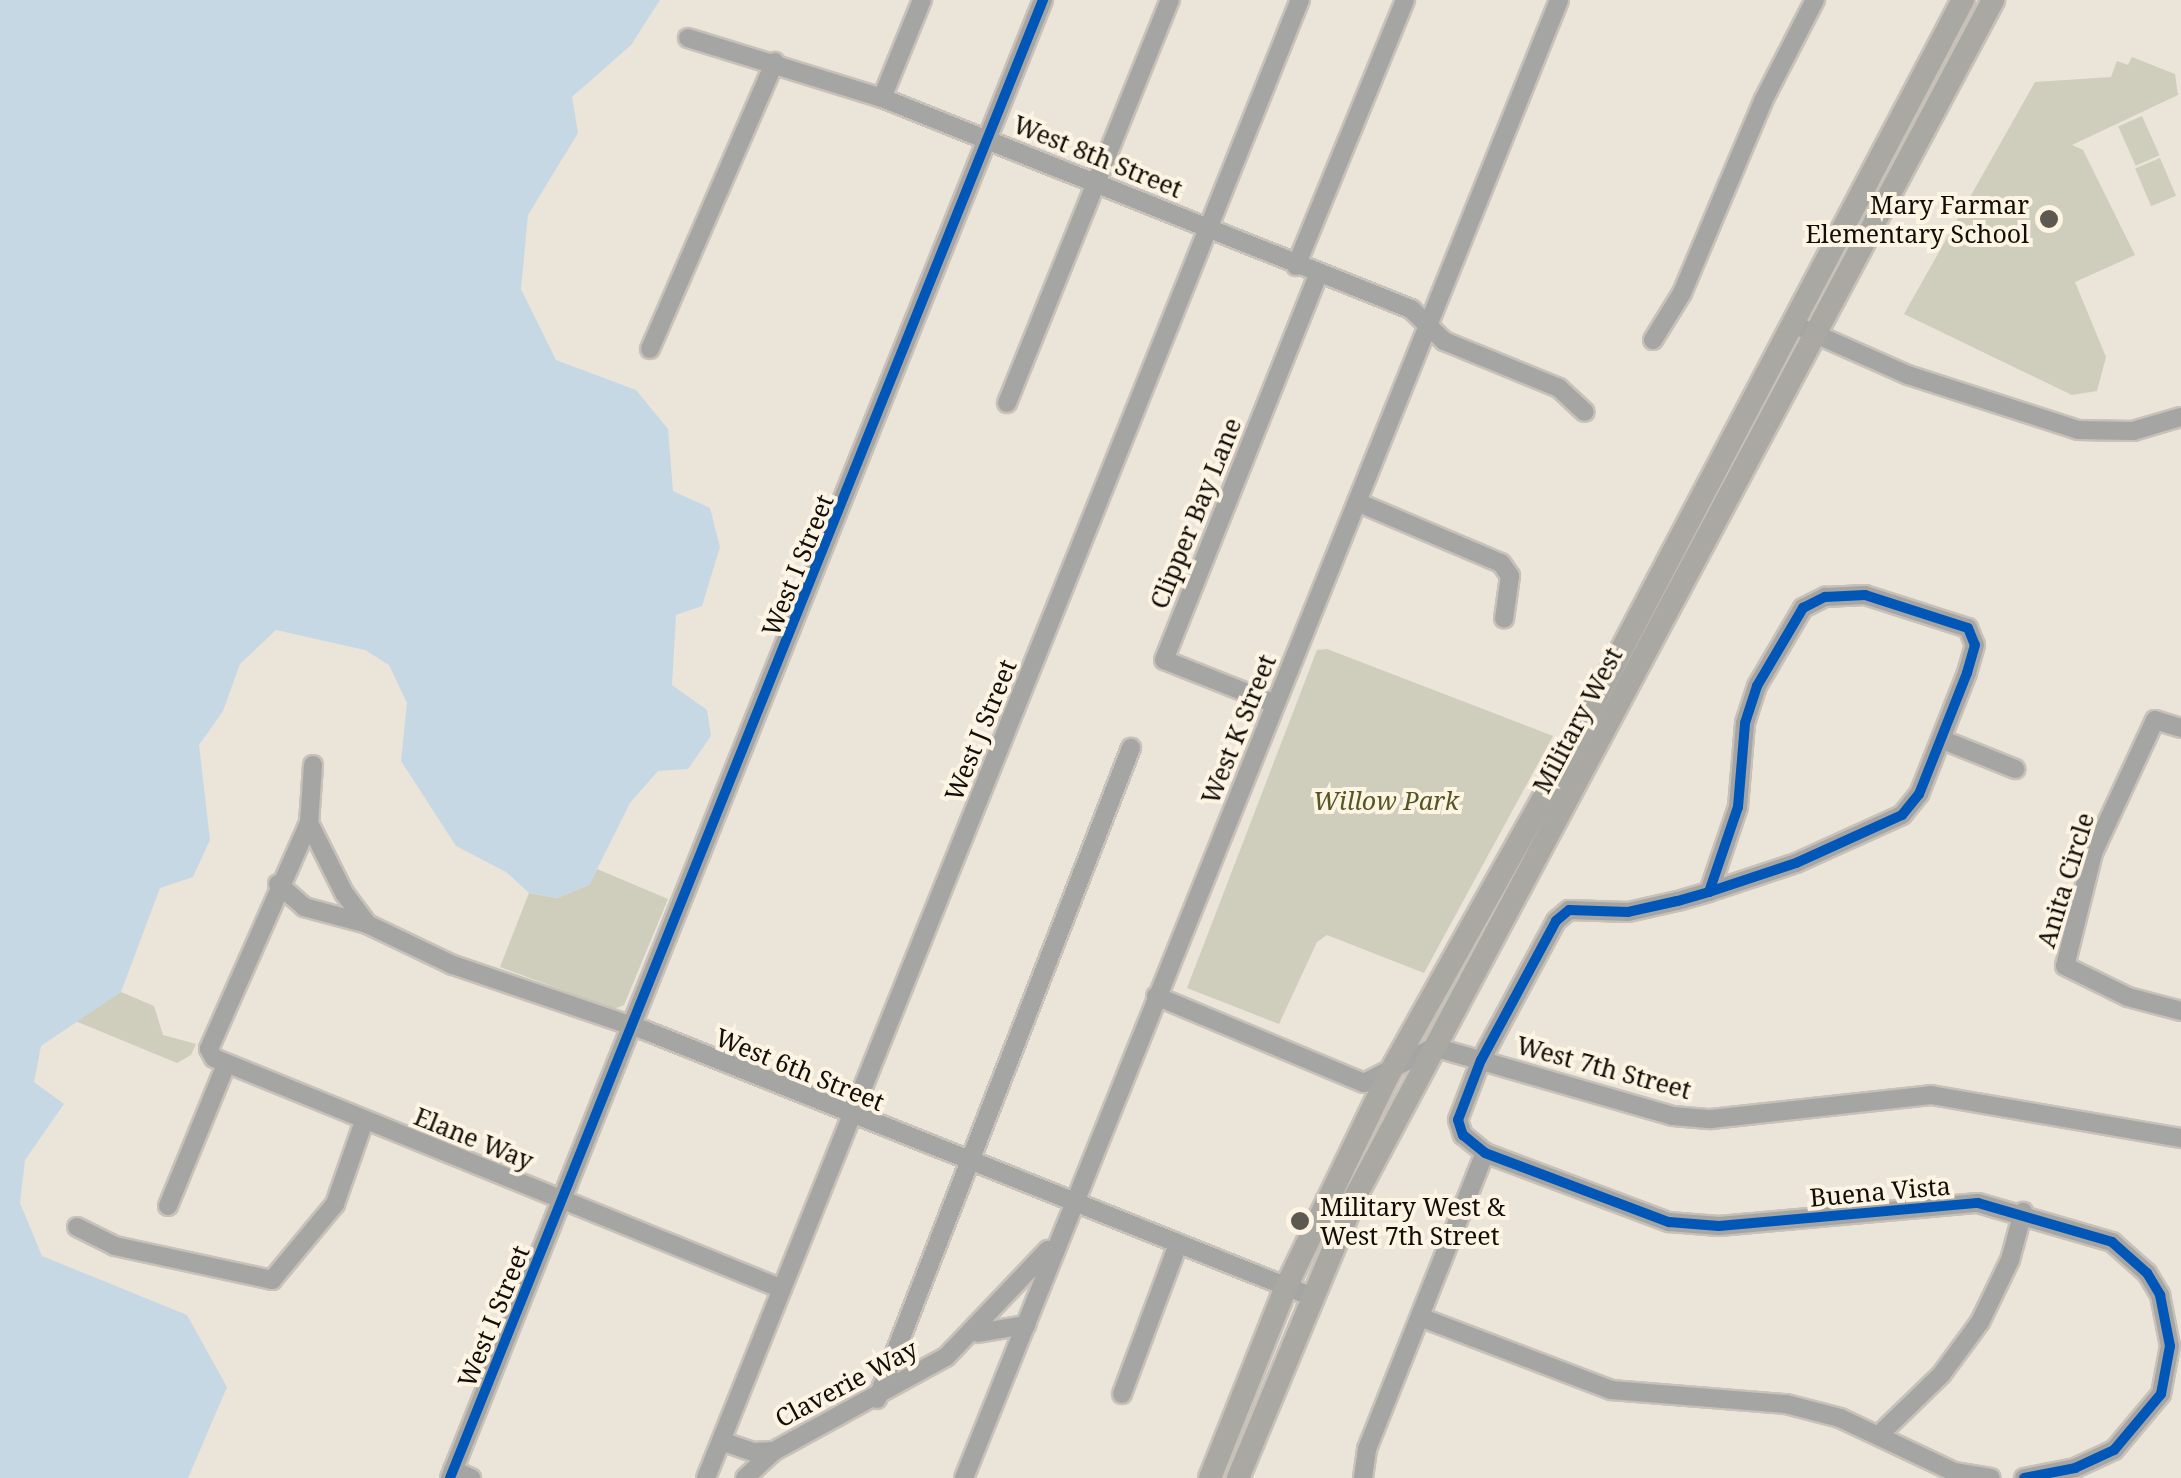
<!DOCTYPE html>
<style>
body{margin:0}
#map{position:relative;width:2181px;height:1478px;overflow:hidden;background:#ebe4d9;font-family:"Noto Serif",serif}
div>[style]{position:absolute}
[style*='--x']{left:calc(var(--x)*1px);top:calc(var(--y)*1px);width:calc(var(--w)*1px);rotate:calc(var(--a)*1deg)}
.green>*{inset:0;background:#cfcdbc;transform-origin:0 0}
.water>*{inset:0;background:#c7d8e5}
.roads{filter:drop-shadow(2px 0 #c7c1b9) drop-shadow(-2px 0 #c7c1b9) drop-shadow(0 2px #c7c1b9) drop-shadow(0 -2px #c7c1b9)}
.minor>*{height:18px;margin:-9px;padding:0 9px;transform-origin:9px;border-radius:9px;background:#a5a5a3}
.major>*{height:22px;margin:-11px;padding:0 11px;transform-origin:11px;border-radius:11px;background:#aaa8a3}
.cycleway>*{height:10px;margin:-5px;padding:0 5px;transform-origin:5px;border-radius:5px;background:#0057b8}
.dots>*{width:28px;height:28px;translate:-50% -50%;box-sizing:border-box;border:5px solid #fdf4e3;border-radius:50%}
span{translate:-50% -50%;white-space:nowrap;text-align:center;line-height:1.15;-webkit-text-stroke:8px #fdf4e3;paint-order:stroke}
.street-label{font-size:25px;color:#120e07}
.poi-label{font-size:25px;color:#120e07}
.right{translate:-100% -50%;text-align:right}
.left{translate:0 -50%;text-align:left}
.park-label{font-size:25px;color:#535723;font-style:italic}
</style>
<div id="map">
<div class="green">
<div style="clip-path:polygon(2132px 57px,2175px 74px,2178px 95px,2072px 145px,2083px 150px,2135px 255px,2075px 282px,2106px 357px,2097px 391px,2072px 395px,1904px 314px,2035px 82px,2111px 77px,2117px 61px,2128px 65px)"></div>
<div style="left:2142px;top:116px;width:43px;height:26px;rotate:66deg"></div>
<div style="left:2160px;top:158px;width:41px;height:27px;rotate:67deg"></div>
<div style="clip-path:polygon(1327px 649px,1553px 736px,1424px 973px,1327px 935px,1317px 942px,1279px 1024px,1187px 988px,1317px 650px)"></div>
<div style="clip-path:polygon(597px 869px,668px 899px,624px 1005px,614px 1009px,500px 967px,529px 893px,557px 898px,589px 885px)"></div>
<div style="clip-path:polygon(121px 992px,154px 1006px,163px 1035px,196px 1044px,191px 1055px,177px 1063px,73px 1020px)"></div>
</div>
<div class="water">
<div style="clip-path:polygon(0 0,660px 0,631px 45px,572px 97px,578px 133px,528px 215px,521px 289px,556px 360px,636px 390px,668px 429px,673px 491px,710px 508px,720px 547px,702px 606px,676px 615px,672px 685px,707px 710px,711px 736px,688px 769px,658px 771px,630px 803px,589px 885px,557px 898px,529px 893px,506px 872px,456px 846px,401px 761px,407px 703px,389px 665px,365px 650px,276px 630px,240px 664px,223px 711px,199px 745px,210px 840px,193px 877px,160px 888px,121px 992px,41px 1046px,34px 1082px,64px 1104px,25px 1160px,20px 1203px,42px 1256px,187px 1315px,227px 1387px,188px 1478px,0 1478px)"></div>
</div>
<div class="roads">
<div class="minor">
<div style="--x:688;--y:38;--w:203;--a:17.2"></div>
<div style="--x:882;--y:98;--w:570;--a:21.75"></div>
<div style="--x:1411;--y:309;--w:46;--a:44.1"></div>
<div style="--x:1444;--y:341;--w:124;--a:22.2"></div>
<div style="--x:1559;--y:388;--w:35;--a:43"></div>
<div style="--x:882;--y:98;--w:106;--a:-67.8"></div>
<div style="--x:1296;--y:266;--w:287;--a:-67.7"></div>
<div style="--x:1795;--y:325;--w:124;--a:23.9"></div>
<div style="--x:1908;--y:375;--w:179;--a:17.9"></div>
<div style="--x:2078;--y:430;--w:55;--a:1"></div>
<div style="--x:2133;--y:431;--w:50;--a:-16.3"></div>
<div style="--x:1653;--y:340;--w:55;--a:-58.3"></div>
<div style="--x:1682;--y:293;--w:208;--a:-67.1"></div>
<div style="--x:1763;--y:101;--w:114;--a:-62.8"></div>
<div style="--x:650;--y:349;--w:313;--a:-66.5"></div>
<div style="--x:1007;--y:403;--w:435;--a:-68"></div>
<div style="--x:1357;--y:502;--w:156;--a:23"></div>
<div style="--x:1501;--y:563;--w:16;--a:55"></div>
<div style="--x:1510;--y:576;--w:43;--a:97.9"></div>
<div style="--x:1275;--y:704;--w:119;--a:-158.4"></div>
<div style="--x:1164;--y:660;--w:416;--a:-68.2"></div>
<div style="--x:2181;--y:728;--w:27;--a:-163"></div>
<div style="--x:2155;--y:720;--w:147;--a:115"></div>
<div style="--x:2093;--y:853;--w:116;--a:103.9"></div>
<div style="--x:2065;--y:966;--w:70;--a:26.2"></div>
<div style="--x:2128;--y:997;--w:55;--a:14.8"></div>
<div style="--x:1943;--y:740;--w:78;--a:21.9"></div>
<div style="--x:313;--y:765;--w:58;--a:93.9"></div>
<div style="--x:309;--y:823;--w:247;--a:113.9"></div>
<div style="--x:209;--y:1049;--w:10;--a:61"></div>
<div style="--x:214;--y:1058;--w:613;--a:22.13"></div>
<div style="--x:309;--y:823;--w:78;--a:63.4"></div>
<div style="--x:344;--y:893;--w:39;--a:53"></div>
<div style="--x:278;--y:884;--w:35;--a:41"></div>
<div style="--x:304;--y:907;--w:65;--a:15.1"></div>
<div style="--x:367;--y:924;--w:95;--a:25.5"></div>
<div style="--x:453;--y:965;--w:202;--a:18.8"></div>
<div style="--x:644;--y:1030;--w:717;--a:21.77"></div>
<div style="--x:1709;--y:892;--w:90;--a:-71.2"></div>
<div style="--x:1738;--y:807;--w:84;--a:-85.2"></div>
<div style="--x:1745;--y:723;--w:39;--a:-72"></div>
<div style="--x:1757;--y:686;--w:91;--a:-59.5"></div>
<div style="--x:1803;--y:608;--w:25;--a:-27"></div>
<div style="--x:1825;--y:597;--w:40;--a:-2.9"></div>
<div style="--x:1865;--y:595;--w:108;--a:17.8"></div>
<div style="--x:1968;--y:628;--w:18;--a:68"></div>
<div style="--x:1975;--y:645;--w:29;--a:106"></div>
<div style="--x:1967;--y:673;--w:130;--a:111.6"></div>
<div style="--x:1919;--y:794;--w:27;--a:129"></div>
<div style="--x:1902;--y:815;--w:116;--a:155.6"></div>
<div style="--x:1796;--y:863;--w:92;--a:161.6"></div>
<div style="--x:1709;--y:892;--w:33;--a:164"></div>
<div style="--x:1677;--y:901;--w:50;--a:167.3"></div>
<div style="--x:1628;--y:912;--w:59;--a:-178.1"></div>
<div style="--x:1569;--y:910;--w:17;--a:140"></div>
<div style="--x:1556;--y:921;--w:158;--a:118.3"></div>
<div style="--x:1481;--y:1060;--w:64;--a:111"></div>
<div style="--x:1458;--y:1120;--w:16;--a:72"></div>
<div style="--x:1463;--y:1135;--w:28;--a:39"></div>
<div style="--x:1485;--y:1153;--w:197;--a:20.6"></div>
<div style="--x:1669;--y:1222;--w:50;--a:4.6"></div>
<div style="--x:1719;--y:1226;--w:260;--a:-5.1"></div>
<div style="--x:1978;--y:1203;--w:140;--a:16.2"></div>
<div style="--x:2112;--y:1242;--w:47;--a:41.5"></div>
<div style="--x:2147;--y:1273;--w:26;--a:59"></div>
<div style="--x:2160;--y:1295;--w:52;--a:78.9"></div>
<div style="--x:2170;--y:1346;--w:49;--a:100.6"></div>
<div style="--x:2161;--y:1394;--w:73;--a:130"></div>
<div style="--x:2114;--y:1450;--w:43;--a:155.2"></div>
<div style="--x:2075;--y:1468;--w:52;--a:168.9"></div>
<div style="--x:1156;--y:996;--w:225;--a:22.7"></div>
<div style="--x:1364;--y:1083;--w:79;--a:-27.2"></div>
<div style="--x:1434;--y:1047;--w:249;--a:16.1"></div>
<div style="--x:1673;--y:1116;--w:38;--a:5"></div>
<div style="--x:1711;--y:1119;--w:221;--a:-6.2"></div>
<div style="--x:1931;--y:1095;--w:254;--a:9.8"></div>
<div style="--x:168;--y:1206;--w:150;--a:-67.7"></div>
<div style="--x:77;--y:1227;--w:42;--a:26.6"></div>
<div style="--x:115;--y:1246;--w:161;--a:12.2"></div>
<div style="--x:272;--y:1280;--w:99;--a:-50.3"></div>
<div style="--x:335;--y:1204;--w:88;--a:-70.7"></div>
<div style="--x:1420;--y:1317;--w:204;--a:20.9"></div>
<div style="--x:1611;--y:1390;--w:176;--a:4.6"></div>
<div style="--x:1786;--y:1404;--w:56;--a:14.5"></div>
<div style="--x:1840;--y:1418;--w:126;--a:25.3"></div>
<div style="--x:1954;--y:1472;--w:37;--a:9"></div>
<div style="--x:978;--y:1333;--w:49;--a:-9.5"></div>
<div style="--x:1122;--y:1394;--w:157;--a:-69.5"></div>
<div style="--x:877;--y:1399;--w:699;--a:-68.69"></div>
<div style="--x:1879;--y:1435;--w:86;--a:-44.1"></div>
<div style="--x:1941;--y:1375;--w:66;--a:-53.7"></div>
<div style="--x:1980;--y:1322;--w:69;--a:-64.2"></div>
<div style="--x:2010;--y:1260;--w:50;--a:-74.8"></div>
<div style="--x:721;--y:1441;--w:34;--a:19"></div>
<div style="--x:753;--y:1452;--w:21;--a:-3"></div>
<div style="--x:453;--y:1470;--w:20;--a:24"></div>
<div style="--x:450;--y:1478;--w:1593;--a:-68.14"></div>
<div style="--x:706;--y:1478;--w:1593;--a:-68.11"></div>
<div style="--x:745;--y:1478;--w:40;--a:-43"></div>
<div style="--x:774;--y:1451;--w:196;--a:-28.7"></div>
<div style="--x:946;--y:1357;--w:148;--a:-46.4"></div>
<div style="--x:964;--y:1478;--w:1593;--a:-68.07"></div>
<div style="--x:1363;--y:1478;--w:29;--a:-82"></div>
<div style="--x:1367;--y:1449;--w:319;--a:-68.3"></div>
</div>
<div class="major">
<div style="--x:1210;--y:1478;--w:206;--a:-68.3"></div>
<div style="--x:1286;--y:1287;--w:234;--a:-64.2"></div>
<div style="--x:1388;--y:1076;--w:317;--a:-60.8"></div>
<div style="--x:1543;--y:799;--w:903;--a:-62.27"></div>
<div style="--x:1238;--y:1478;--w:302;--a:-67.4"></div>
<div style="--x:1354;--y:1199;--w:1359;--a:-61.94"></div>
</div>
</div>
<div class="cycleway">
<div style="--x:1709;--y:892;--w:90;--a:-71.2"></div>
<div style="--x:1738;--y:807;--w:84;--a:-85.2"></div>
<div style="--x:1745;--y:723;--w:39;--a:-72"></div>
<div style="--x:1757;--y:686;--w:91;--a:-59.5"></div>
<div style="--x:1803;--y:608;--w:25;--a:-27"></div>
<div style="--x:1825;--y:597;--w:40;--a:-2.9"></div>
<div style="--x:1865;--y:595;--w:108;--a:17.8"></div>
<div style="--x:1968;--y:628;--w:18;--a:68"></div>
<div style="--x:1975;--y:645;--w:29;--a:106"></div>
<div style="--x:1967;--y:673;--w:130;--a:111.6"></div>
<div style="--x:1919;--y:794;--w:27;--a:129"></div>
<div style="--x:1902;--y:815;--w:116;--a:155.6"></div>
<div style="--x:1796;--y:863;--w:92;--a:161.6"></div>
<div style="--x:1709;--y:892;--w:33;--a:164"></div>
<div style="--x:1677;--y:901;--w:50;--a:167.3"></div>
<div style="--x:1628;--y:912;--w:59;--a:-178.1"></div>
<div style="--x:1569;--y:910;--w:17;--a:140"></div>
<div style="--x:1556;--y:921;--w:158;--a:118.3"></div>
<div style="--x:1481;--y:1060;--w:64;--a:111"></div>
<div style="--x:1458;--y:1120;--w:16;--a:72"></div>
<div style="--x:1463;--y:1135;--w:28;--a:39"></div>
<div style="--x:1485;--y:1153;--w:197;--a:20.6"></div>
<div style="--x:1669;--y:1222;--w:50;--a:4.6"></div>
<div style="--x:1719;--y:1226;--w:260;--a:-5.1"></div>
<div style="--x:1978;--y:1203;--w:140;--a:16.2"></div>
<div style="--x:2112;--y:1242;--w:47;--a:41.5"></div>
<div style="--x:2147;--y:1273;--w:26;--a:59"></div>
<div style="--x:2160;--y:1295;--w:52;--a:78.9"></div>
<div style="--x:2170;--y:1346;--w:49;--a:100.6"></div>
<div style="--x:2161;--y:1394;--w:73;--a:130"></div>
<div style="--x:2114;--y:1450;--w:43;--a:155.2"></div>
<div style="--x:2075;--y:1468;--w:52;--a:168.9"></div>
<div style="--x:450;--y:1478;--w:1593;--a:-68.14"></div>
</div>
<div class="dots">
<div style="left:2049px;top:219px;background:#5e5950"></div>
<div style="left:1300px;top:1221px;background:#5e5950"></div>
</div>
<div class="street-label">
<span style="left:1098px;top:156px;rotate:22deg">West 8th Street</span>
<span style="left:1195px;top:513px;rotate:-68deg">Clipper Bay Lane</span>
<span style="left:797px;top:565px;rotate:-68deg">West I Street</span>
<span style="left:1577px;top:720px;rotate:-62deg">Military West</span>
<span style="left:1238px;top:729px;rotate:-68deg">West K Street</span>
<span style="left:980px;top:730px;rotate:-68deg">West J Street</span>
<span style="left:2065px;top:880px;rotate:-73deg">Anita Circle</span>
<span style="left:1604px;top:1067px;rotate:15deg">West 7th Street</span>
<span style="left:800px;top:1069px;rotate:22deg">West 6th Street</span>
<span style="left:474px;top:1138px;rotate:22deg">Elane Way</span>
<span style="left:1880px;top:1191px;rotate:-5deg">Buena Vista</span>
<span style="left:493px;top:1316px;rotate:-68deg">West I Street</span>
<span style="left:846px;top:1383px;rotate:-28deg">Claverie Way</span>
</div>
<div class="poi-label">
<span class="right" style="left:2029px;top:219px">Mary Farmar<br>Elementary School</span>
<span class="left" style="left:1320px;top:1221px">Military West &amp;<br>West 7th Street</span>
</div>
<div class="park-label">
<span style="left:1386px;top:800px">Willow Park</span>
</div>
</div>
